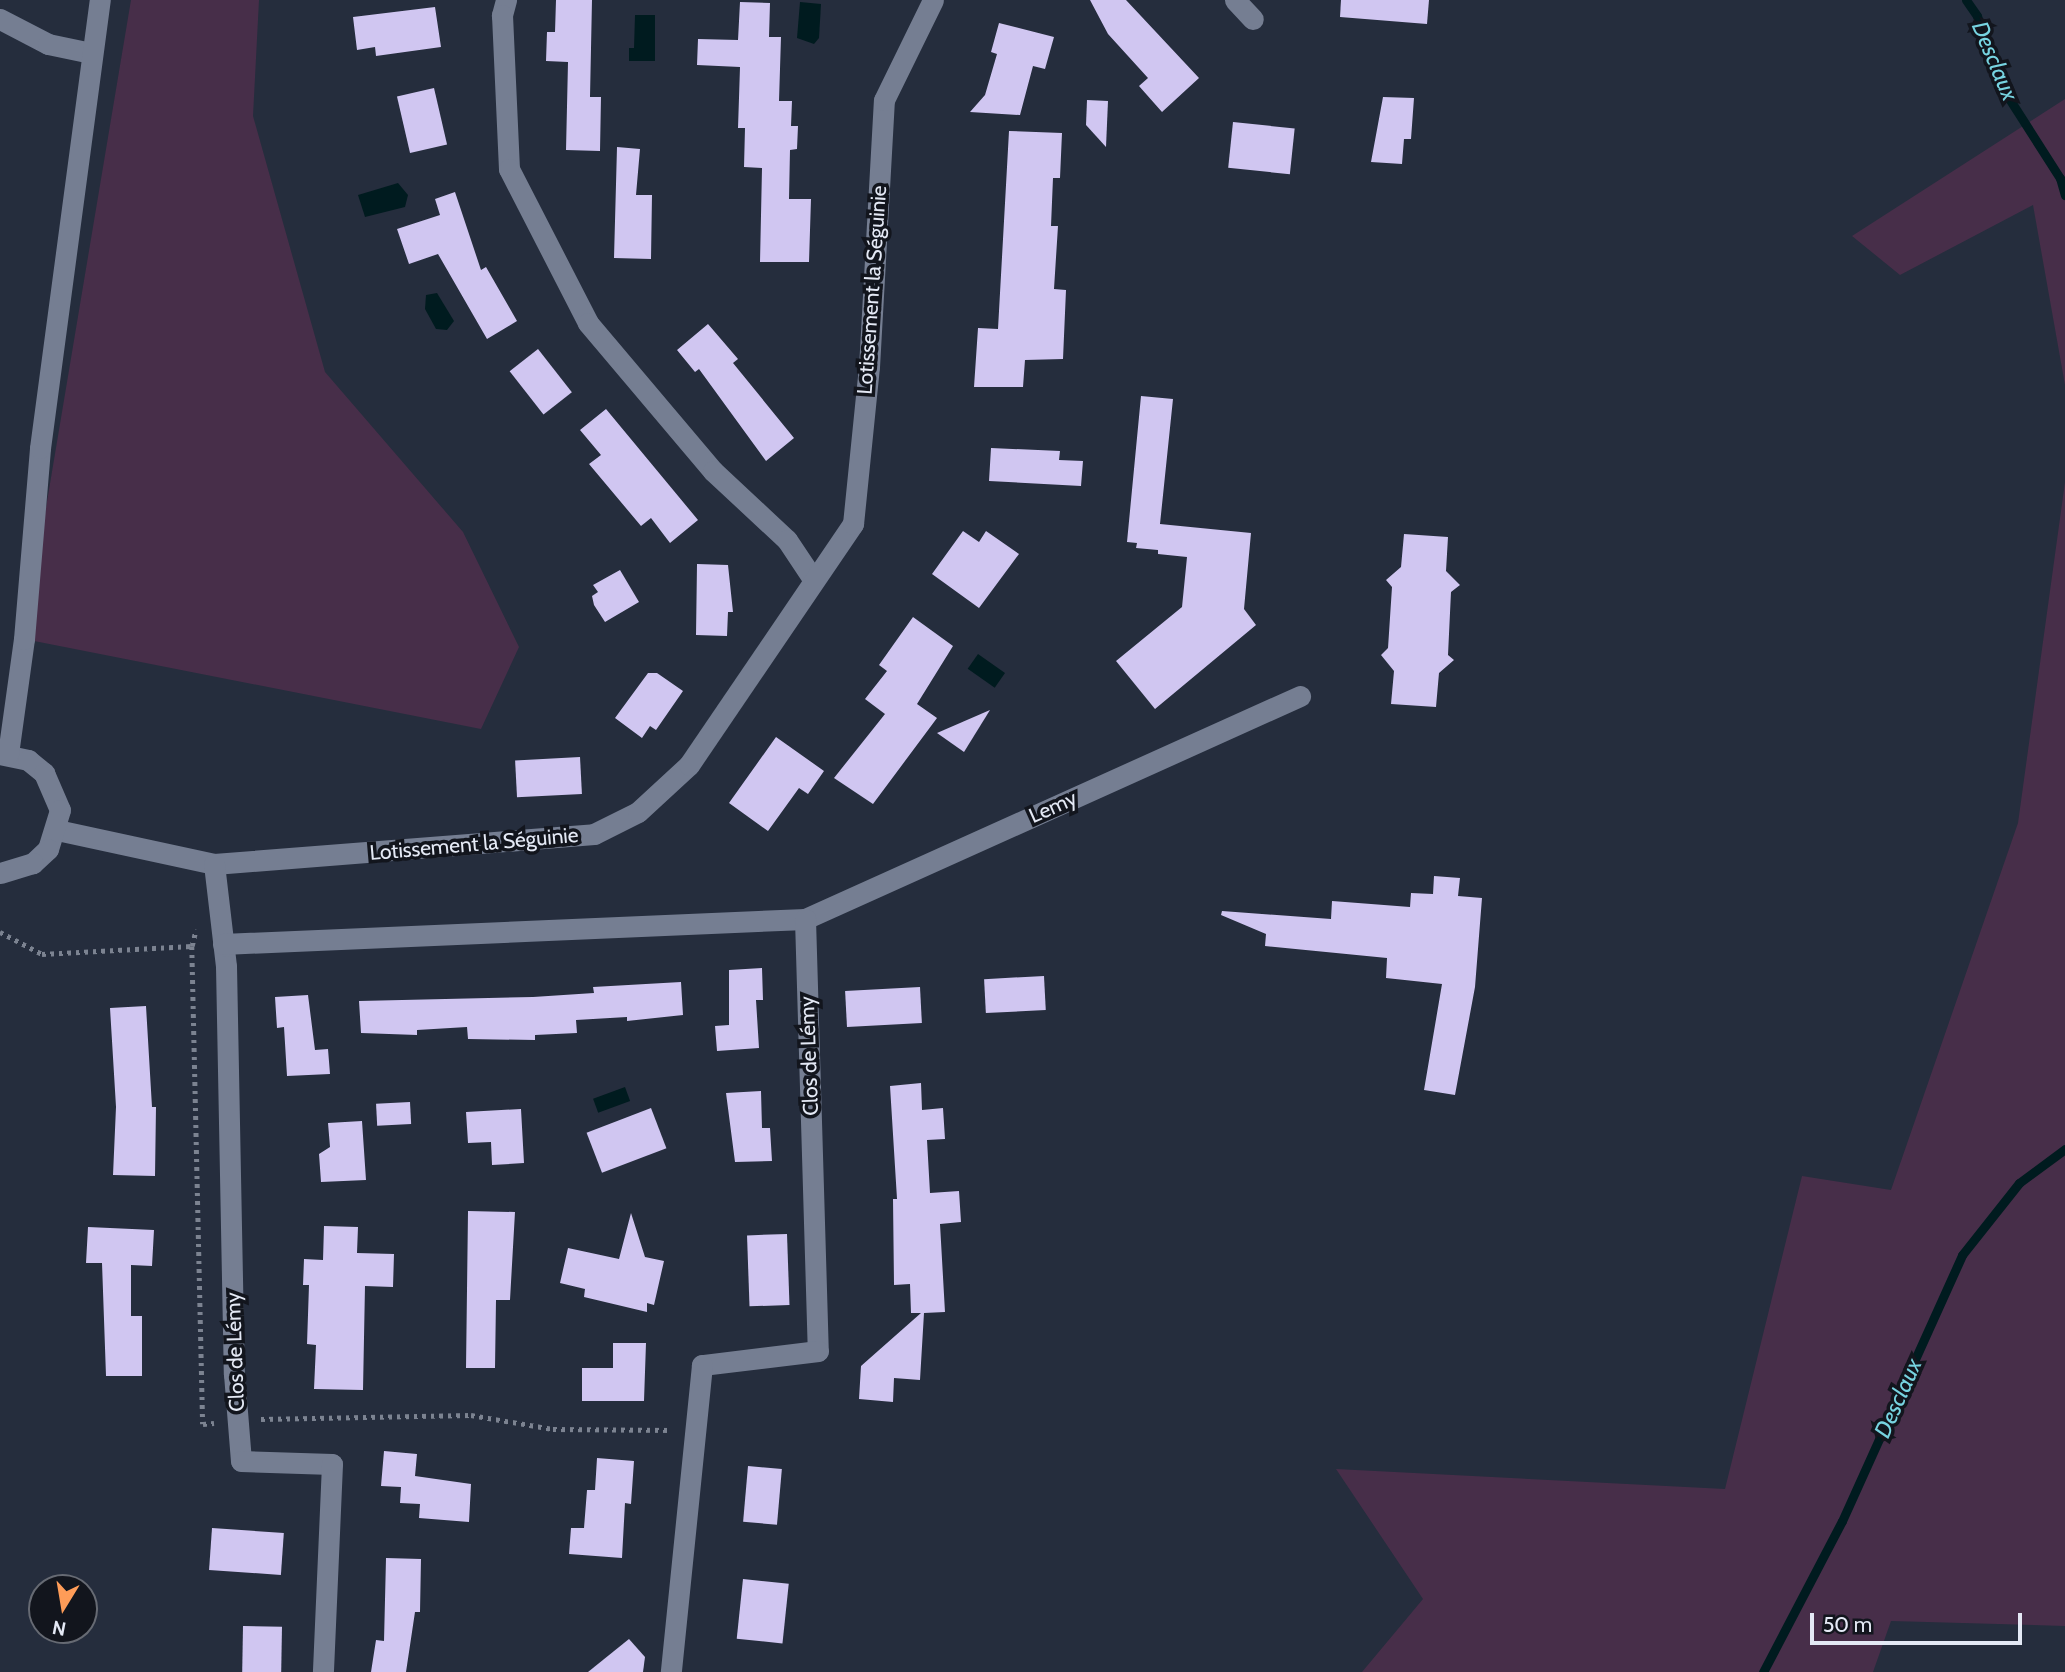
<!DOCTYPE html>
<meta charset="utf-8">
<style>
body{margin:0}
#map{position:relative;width:2065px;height:1672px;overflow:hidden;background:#252d3d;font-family:Cabin,sans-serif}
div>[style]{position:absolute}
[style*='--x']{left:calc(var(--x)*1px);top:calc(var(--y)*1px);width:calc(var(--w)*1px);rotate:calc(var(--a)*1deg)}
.green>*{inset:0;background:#472e49}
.water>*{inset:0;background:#001b1f;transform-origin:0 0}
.stream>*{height:9px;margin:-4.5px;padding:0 4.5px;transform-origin:4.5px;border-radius:4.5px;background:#001b1f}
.building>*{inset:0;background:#d0c6f1;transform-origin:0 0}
.path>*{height:4.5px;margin-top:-2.25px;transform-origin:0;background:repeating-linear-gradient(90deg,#7c8391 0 3.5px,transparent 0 8.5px)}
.minor>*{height:21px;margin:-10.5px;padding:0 10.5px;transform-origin:10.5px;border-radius:10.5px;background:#757e92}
.tertiary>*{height:21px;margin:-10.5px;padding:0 10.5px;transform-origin:10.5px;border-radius:10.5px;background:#757e92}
span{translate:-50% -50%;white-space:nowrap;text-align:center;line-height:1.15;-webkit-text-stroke:7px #12151d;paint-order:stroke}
.street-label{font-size:21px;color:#e4e9f5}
.water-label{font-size:23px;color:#77d4e1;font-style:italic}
.north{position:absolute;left:28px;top:1574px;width:70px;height:70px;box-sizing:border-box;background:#12151d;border:2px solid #666a73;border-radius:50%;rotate:191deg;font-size:19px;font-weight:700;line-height:28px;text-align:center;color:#e4e9f5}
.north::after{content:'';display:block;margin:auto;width:24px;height:32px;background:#fe9c58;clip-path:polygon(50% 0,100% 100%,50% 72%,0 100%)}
.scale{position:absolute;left:1810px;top:1613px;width:212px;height:32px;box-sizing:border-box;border:4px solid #e4e9f5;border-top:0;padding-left:9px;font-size:21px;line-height:24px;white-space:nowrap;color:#e4e9f5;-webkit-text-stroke:5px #12151d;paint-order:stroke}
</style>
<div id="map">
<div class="green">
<div style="clip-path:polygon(131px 0,259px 0,253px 116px,325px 372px,463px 532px,519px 647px,481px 729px,24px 639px)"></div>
<div style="clip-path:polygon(2065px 99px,2065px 385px,2033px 205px,1900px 275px,1852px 236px)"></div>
<div style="clip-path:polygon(2065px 482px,2065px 1626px,1891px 1621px,1873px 1672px,1362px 1672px,1423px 1599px,1336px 1469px,1725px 1489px,1802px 1176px,1891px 1190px,2018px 823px)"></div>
</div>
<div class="water">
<div style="clip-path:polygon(800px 2px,821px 4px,819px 38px,814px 44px,797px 38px)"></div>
<div style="clip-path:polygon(635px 15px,655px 15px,655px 61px,629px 61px,629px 48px,634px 48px)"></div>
<div style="clip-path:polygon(398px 183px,408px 195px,405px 207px,365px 217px,358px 195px)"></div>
<div style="clip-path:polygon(437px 293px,454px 321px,447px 330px,436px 329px,425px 309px,426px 295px)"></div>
<div style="left:978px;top:654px;width:33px;height:18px;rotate:35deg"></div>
<div style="left:625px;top:1087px;width:15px;height:34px;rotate:70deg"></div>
</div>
<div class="stream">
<div style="--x:1966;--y:0;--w:19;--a:55"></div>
<div style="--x:1977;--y:16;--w:77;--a:70.4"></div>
<div style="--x:2003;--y:89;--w:106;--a:57.4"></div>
<div style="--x:2060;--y:178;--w:18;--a:74"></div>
<div style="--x:1763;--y:1672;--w:170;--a:-62.4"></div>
<div style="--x:1842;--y:1521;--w:292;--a:-65.7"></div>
<div style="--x:1962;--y:1255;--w:92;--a:-51.6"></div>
<div style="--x:2019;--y:1183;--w:57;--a:-36.5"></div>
</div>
<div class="building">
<div style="clip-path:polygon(556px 0,592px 0,590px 97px,601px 97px,600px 151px,566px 150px,568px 62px,546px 61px,547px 32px,555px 32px)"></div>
<div style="clip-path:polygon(1090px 0,1126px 0,1199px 78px,1162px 112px,1139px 86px,1148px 78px,1108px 34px)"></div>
<div style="clip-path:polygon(1341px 0,1429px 0,1427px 24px,1340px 17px)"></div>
<div style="clip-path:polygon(740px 2px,770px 3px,769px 37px,781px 37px,779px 101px,792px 101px,791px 126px,798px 126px,797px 149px,790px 150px,789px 199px,811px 199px,809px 262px,760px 262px,762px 168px,744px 167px,745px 128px,738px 128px,740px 67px,697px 65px,698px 39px,738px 40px)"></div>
<div style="clip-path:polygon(435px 7px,441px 47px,376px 56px,375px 47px,357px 50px,353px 17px)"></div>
<div style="clip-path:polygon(999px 23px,1054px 37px,1045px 69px,1033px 66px,1020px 115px,970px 112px,985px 95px,997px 54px,991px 52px)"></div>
<div style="left:434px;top:88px;width:58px;height:38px;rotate:77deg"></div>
<div style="clip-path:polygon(1383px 97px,1414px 98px,1411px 139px,1404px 139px,1402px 164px,1371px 162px)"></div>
<div style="clip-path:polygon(1087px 100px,1108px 101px,1106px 147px,1086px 125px)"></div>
<div style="left:1233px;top:122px;width:62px;height:46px;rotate:6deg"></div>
<div style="clip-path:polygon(1009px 131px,1062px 133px,1060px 178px,1053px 178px,1051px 226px,1058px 226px,1054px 289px,1066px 290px,1063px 359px,1025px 360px,1023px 387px,974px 387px,978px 328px,998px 329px)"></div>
<div style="clip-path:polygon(617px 147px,640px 149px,636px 195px,652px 195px,651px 259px,614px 258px)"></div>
<div style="clip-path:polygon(455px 192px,481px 270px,486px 267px,517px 321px,487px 339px,438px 254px,409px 264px,397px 229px,440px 215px,435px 199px)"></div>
<div style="clip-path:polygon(708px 324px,738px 359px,733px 363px,794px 438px,766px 461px,699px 369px,695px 372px,677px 350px)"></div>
<div style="left:538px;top:349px;width:55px;height:36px;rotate:52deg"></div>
<div style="clip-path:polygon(1141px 396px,1173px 399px,1160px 524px,1251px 533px,1244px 609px,1256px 625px,1155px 709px,1116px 661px,1182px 607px,1187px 557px,1158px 554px,1158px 550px,1136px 548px,1137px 543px,1127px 542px)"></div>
<div style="clip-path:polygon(606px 409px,698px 520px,670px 543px,651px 518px,641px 526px,589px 464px,601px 455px,580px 430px)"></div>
<div style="clip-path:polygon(991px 448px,1060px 451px,1059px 460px,1083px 461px,1081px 486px,989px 481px)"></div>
<div style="clip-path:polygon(963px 531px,979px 542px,986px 531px,1019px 554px,979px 608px,932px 574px)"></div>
<div style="clip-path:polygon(1404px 534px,1448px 537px,1446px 571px,1460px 585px,1451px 592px,1448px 655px,1454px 660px,1439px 673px,1436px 707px,1391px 704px,1394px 671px,1381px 655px,1388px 648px,1392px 587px,1386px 580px,1401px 567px)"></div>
<div style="clip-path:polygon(697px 564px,728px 565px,733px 612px,728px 612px,727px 636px,696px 635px)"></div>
<div style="clip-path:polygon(620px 570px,639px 602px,605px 622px,594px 605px,592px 596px,598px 592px,593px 585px)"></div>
<div style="clip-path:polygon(913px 617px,953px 646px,917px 704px,937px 718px,873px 804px,834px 778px,885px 714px,865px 699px,887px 671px,879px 665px)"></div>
<div style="clip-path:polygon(648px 673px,657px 673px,683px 691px,656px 730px,650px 726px,642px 738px,615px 718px)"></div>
<div style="clip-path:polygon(990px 710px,964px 752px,937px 733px)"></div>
<div style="clip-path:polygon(776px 737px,824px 771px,808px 794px,799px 788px,768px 831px,729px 803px)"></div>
<div style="left:580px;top:757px;width:37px;height:65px;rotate:87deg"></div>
<div style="clip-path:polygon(1434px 876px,1460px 878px,1458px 896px,1482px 898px,1475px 987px,1455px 1095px,1424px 1090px,1442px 984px,1386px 978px,1387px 958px,1265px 946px,1266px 934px,1221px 915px,1222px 911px,1331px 919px,1332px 901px,1410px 907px,1411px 893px,1433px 894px)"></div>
<div style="clip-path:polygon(762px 968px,763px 1000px,756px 1000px,759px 1048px,717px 1051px,715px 1026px,729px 1025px,729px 970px)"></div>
<div style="left:1044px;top:976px;width:34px;height:60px;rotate:87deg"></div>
<div style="clip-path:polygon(681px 982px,683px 1015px,627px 1021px,627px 1017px,576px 1020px,577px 1033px,535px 1035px,535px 1040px,468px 1039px,467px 1027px,417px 1030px,417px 1035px,361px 1033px,359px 1001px,533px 997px,594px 993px,593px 987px)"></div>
<div style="left:920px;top:987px;width:36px;height:75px;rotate:87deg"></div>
<div style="clip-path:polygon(308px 995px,315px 1050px,328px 1049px,330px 1074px,287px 1076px,284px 1027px,277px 1028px,275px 997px)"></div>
<div style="clip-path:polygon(146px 1006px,152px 1107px,156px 1107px,155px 1176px,113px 1175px,116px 1107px,110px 1008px)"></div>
<div style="clip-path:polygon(921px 1083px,922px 1110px,943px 1108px,945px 1139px,927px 1140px,930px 1193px,959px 1191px,961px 1222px,940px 1224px,945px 1312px,924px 1313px,920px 1380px,894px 1378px,893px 1402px,859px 1399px,861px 1366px,921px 1313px,911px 1313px,910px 1284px,894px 1285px,893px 1199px,897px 1199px,890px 1086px)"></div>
<div style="clip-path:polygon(761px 1091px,762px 1128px,770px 1128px,772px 1161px,735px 1162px,726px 1093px)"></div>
<div style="left:410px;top:1102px;width:22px;height:34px;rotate:87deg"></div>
<div style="left:651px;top:1108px;width:43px;height:69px;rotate:69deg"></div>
<div style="clip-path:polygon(521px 1109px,524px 1163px,492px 1165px,491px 1142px,468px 1143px,466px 1112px)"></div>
<div style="clip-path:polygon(362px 1121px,366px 1180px,321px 1182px,319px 1154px,330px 1147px,328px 1123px)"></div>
<div style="clip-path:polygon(468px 1211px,515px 1212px,510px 1300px,496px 1300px,495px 1368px,466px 1368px)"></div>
<div style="clip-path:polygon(631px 1213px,645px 1257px,664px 1261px,654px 1305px,647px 1303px,647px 1312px,584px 1297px,585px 1289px,560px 1283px,568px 1248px,619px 1259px)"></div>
<div style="clip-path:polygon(324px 1226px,358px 1227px,357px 1253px,394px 1254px,393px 1287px,365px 1286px,363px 1390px,314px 1389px,316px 1345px,307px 1344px,309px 1285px,303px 1285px,304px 1259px,323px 1260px)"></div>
<div style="clip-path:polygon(88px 1227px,154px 1230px,152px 1266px,131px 1265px,131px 1316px,142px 1316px,142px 1376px,106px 1376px,102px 1263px,86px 1263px)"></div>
<div style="left:787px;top:1234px;width:71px;height:40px;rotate:88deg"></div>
<div style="clip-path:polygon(613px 1343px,646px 1343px,644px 1401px,582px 1401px,582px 1368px,613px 1368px)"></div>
<div style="clip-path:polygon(384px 1451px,417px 1454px,415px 1476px,471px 1484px,469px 1522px,419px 1518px,420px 1504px,400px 1503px,401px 1487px,381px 1486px)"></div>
<div style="clip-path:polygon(597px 1458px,634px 1461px,631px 1504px,625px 1503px,622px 1558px,569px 1554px,571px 1528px,584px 1528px,587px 1490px,595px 1490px)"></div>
<div style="left:748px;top:1466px;width:34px;height:56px;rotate:5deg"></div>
<div style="left:212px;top:1528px;width:72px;height:42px;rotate:4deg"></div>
<div style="clip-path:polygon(386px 1558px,421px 1559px,420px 1612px,415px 1612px,406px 1672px,371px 1672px,376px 1640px,384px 1641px)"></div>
<div style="left:743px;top:1579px;width:46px;height:60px;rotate:6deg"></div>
<div style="left:243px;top:1626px;width:39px;height:46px;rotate:1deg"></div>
<div style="clip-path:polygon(629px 1639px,645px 1657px,643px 1672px,588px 1672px)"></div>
</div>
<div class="path">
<div style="--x:0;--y:932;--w:47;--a:27.6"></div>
<div style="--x:42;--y:954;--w:150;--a:-3.1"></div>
<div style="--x:192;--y:946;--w:478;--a:88.7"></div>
<div style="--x:203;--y:1424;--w:11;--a:-5"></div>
<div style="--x:192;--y:946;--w:17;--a:-77"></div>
<div style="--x:261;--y:1419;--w:210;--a:-1.1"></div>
<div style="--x:471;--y:1415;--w:83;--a:9.7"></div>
<div style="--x:553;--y:1429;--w:119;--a:0.5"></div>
</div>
<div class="minor">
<div style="--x:506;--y:0;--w:16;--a:105"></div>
<div style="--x:502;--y:15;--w:154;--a:87.4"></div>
<div style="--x:509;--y:169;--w:173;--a:62.8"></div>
<div style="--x:588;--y:323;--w:194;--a:49.8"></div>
<div style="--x:713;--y:471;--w:101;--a:43"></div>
<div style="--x:787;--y:540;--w:47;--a:56.3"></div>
<div style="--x:1235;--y:0;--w:26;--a:47"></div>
<div style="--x:0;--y:19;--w:54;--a:27.5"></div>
<div style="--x:48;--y:44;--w:44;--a:11.8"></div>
<div style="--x:57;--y:830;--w:161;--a:12.2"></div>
<div style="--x:214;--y:864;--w:381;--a:-4.5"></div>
<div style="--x:594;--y:834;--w:49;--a:-26.6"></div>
<div style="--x:638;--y:812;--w:69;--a:-42.7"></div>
<div style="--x:689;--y:765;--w:292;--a:-55.8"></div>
<div style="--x:853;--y:524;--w:158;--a:-84.2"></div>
<div style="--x:869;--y:367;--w:267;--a:-86.8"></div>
<div style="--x:884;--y:100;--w:111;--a:-63.9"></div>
<div style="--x:214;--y:864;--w:103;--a:83.3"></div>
<div style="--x:226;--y:966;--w:408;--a:88.9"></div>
<div style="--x:234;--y:1374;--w:87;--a:85.4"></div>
<div style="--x:241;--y:1461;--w:91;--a:1.9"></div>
<div style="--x:332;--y:1464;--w:208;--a:92.5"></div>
<div style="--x:805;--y:919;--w:543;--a:-24.25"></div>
<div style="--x:223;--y:944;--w:583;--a:-2.46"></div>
<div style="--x:805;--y:919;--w:432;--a:88.3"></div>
<div style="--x:818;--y:1351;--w:117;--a:173.1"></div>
<div style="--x:702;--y:1365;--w:309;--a:95.8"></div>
</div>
<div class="tertiary">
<div style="--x:0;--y:754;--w:29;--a:12"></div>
<div style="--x:28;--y:760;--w:21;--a:39"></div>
<div style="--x:44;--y:773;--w:40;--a:66.6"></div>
<div style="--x:60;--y:810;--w:41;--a:107.1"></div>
<div style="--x:48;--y:849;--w:21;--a:137"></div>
<div style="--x:33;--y:863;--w:34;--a:163"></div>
<div style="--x:8;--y:754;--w:116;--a:-82.1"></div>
<div style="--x:24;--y:639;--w:192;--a:-85.2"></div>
<div style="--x:40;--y:448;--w:452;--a:-82.4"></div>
</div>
<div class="street-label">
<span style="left:872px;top:290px;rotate:-86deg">Lotissement la Séguinie</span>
<span style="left:1053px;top:807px;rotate:-24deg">Lemy</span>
<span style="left:474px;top:844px;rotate:-5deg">Lotissement la Séguinie</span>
<span style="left:809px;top:1056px;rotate:-92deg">Clos de Lémy</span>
<span style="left:235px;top:1352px;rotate:-92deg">Clos de Lémy</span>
</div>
<div class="water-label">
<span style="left:1995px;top:61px;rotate:67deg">Desclaux</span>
<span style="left:1898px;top:1398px;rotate:-66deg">Desclaux</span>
</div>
<div class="north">N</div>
<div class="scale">50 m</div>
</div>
